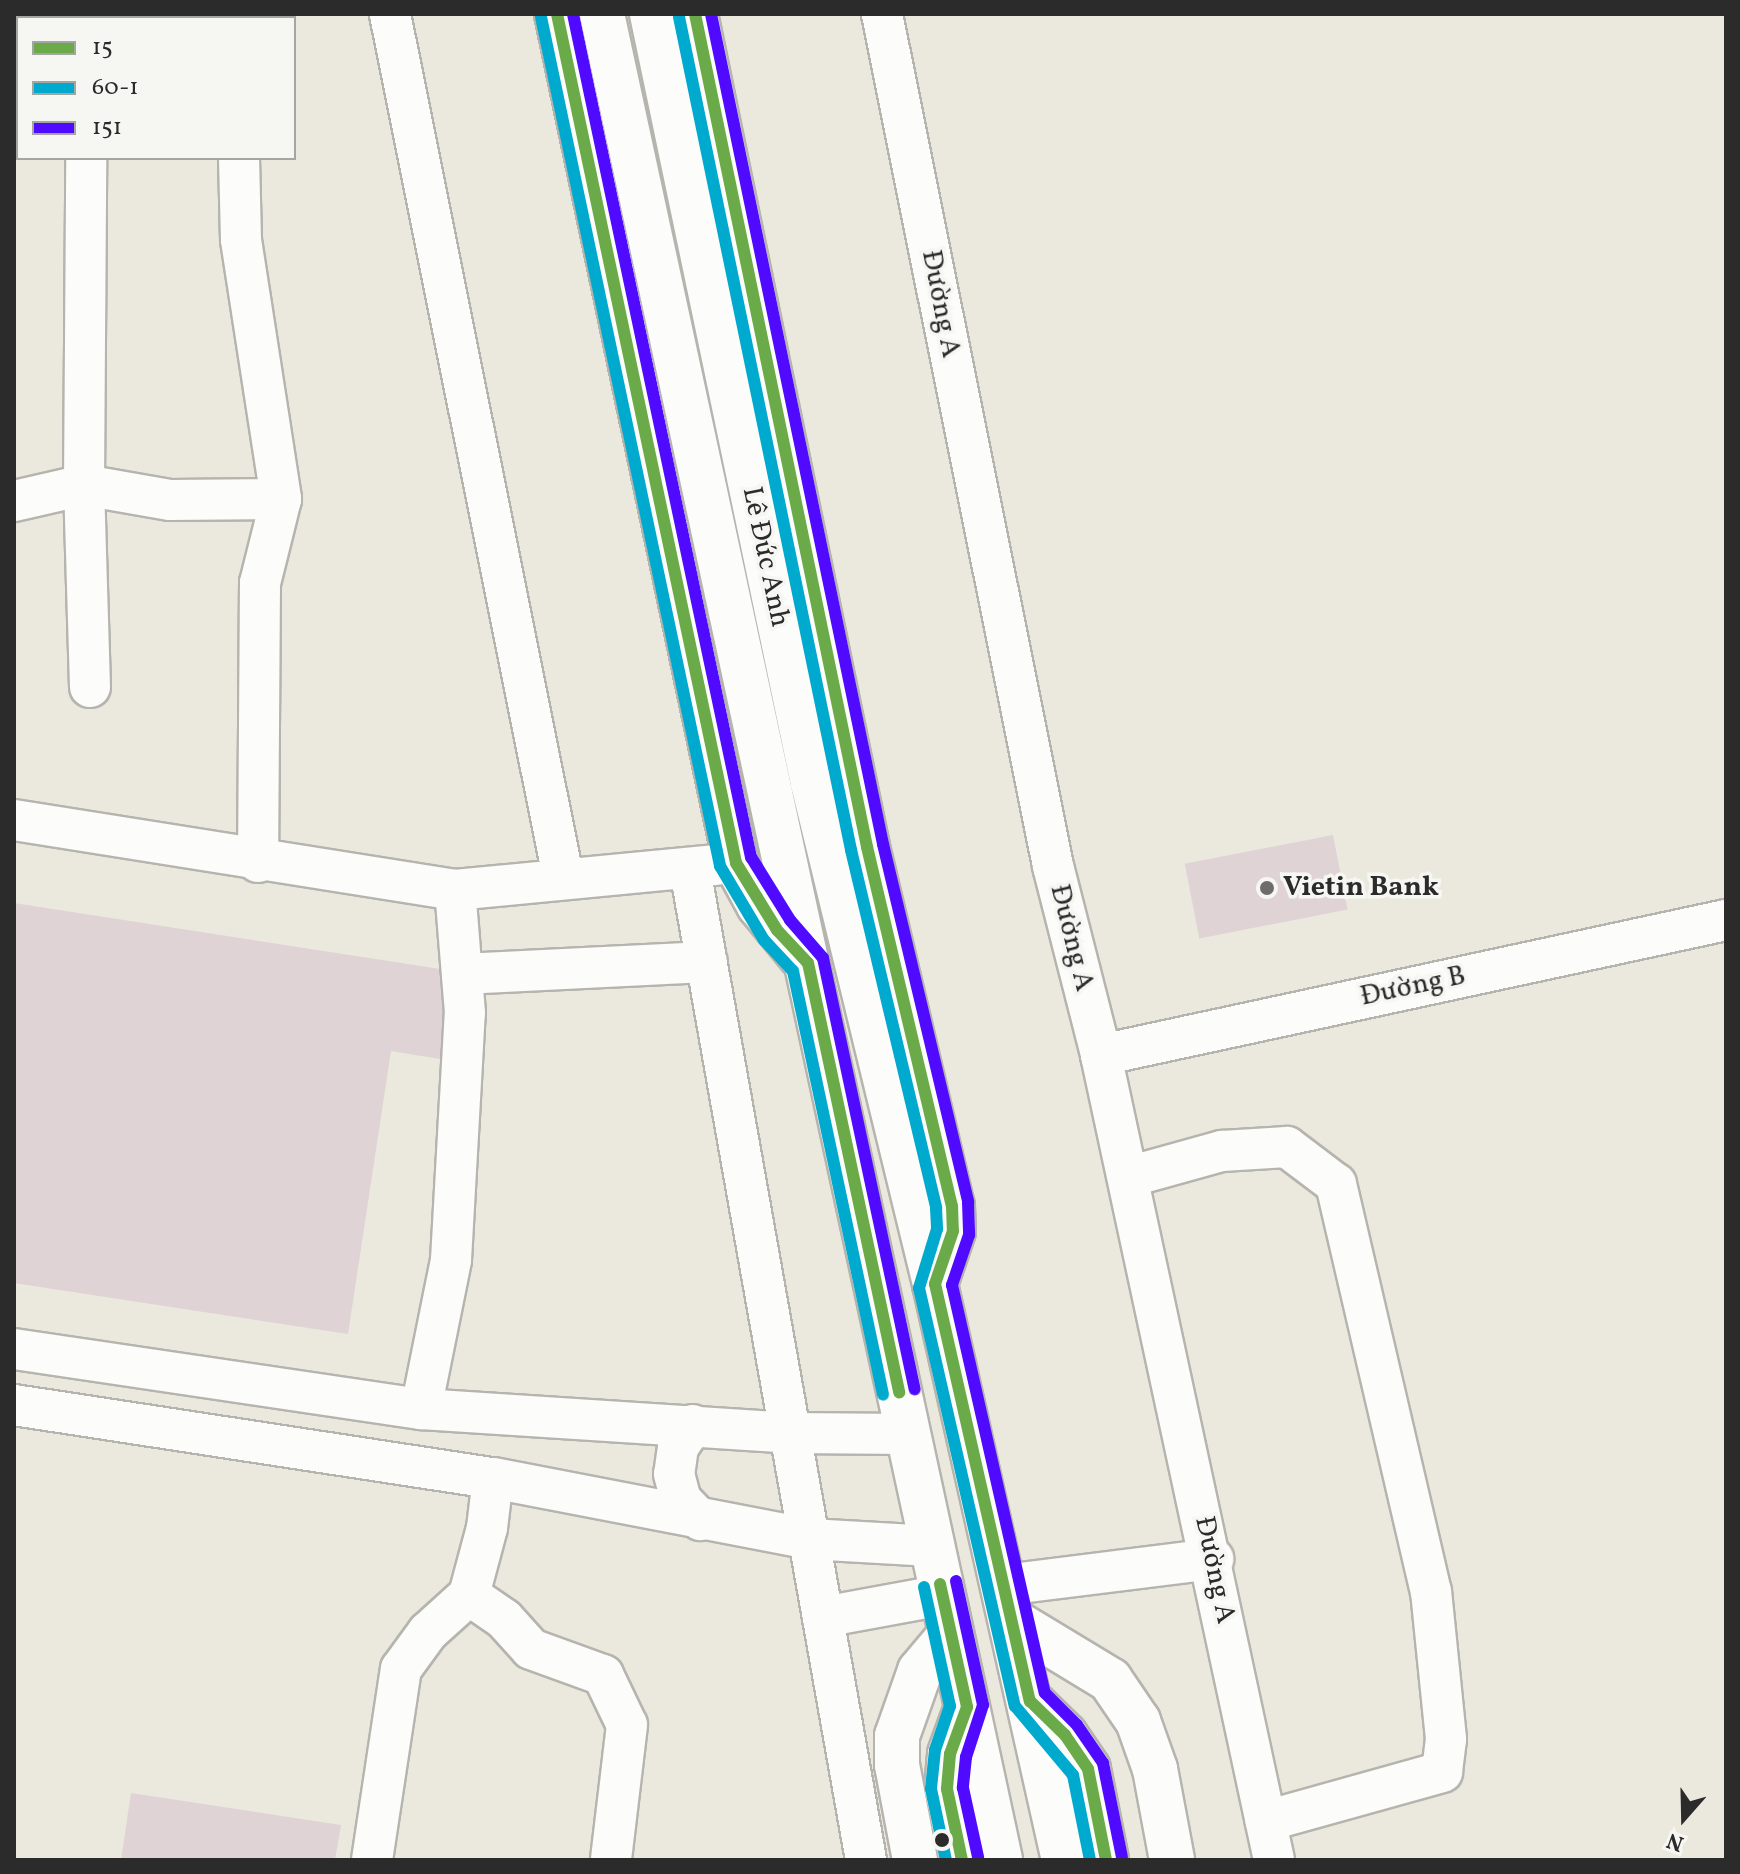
<!DOCTYPE html>
<meta charset="utf-8">
<style>
body{margin:0}
#map{position:relative;width:1740px;height:1874px;overflow:hidden;background:#ebe8de;font-family:Vollkorn,serif}
div>[style]{position:absolute}
[style*='--x']{left:calc(var(--x)*1px);top:calc(var(--y)*1px);width:calc(var(--w)*1px);rotate:calc(var(--a)*1deg)}
.building>*{inset:0;background:#dfd3d5;transform-origin:0 0}
.roads{filter:drop-shadow(2px 0 #b6b4ae) drop-shadow(-2px 0 #b6b4ae) drop-shadow(0 2px #b6b4ae) drop-shadow(0 -2px #b6b4ae)}
.minor>*{height:40px;margin:-20px;padding:0 20px;transform-origin:20px;border-radius:20px;background:#fcfcfa}
.highway>*{height:44px;margin:-22px;padding:0 22px;transform-origin:22px;border-radius:22px;background:#fcfcfa}
.bus-1>*{height:12px;margin:-6px;padding:0 6px;transform-origin:6px;border-radius:6px;background:#6baa48}
.bus-2>*{height:12px;margin:-6px;padding:0 6px;transform-origin:6px;border-radius:6px;background:#00a9ce}
.bus-3>*{height:12px;margin:-6px;padding:0 6px;transform-origin:6px;border-radius:6px;background:#4f0aff}
.dots>*{width:22px;height:22px;translate:-50% -50%;box-sizing:border-box;border:4px solid #f6f6f2;border-radius:50%}
span{translate:-50% -50%;white-space:nowrap;text-align:center;line-height:1.15;-webkit-text-stroke:7px #f6f6f2;paint-order:stroke}
.street-label{font-size:28px;color:#2b2b2b}
.poi-label{font-size:28px;color:#2b2b2b;font-weight:700}
.left{translate:0 -50%;text-align:left}
.frame{position:absolute;inset:0;border:16px solid #2b2b2b;pointer-events:none}
.legend{position:absolute;left:16px;top:16px;width:280px;height:144px;box-sizing:border-box;background:#f6f6f2;border:2px solid #a5a5a2;margin:0;padding:10px 14px;list-style:none;font-size:24px;color:#2b2b2b}
.legend li{display:flex;align-items:center;gap:16px;height:40px}
.legend b{width:40px;border:2px solid #a5a5a2}
.north{position:absolute;left:1644px;top:1778px;width:80px;height:80px;-webkit-text-stroke:6px #f6f6f2;paint-order:stroke;rotate:200deg;font-size:22px;font-weight:700;line-height:32px;text-align:center;color:#2b2b2b}
.north::after{content:'';display:block;margin:auto;width:28px;height:36px;background:#2b2b2b;clip-path:polygon(50% 0,100% 100%,50% 72%,0 100%)}
</style>
<div id="map">
<div class="building">
<div style="left:1333px;top:835px;width:76px;height:151px;rotate:79deg"></div>
<div style="clip-path:polygon(14px 903px,453px 971px,440px 1059px,391px 1051px,348px 1334px,14px 1283px)"></div>
<div style="clip-path:polygon(131px 1793px,341px 1825px,335px 1860px,121px 1860px)"></div>
</div>
<div class="roads">
<div class="minor">
<div style="--x:84;--y:14;--w:4;--a:90"></div>
<div style="--x:235;--y:14;--w:4;--a:90"></div>
<div style="--x:390;--y:14;--w:880;--a:78.66"></div>
<div style="--x:882;--y:14;--w:869;--a:78.65"></div>
<div style="--x:1053;--y:866;--w:195;--a:75.7"></div>
<div style="--x:1101;--y:1055;--w:823;--a:77.87"></div>
<div style="--x:239;--y:158;--w:82;--a:88.6"></div>
<div style="--x:241;--y:240;--w:262;--a:81.2"></div>
<div style="--x:281;--y:499;--w:87;--a:104"></div>
<div style="--x:260;--y:583;--w:279;--a:90.4"></div>
<div style="--x:14;--y:501;--w:72;--a:-12.9"></div>
<div style="--x:84;--y:485;--w:327;--a:-89.6"></div>
<div style="--x:90;--y:687;--w:202;--a:-91.7"></div>
<div style="--x:84;--y:485;--w:87;--a:9.9"></div>
<div style="--x:170;--y:500;--w:111;--a:-0.5"></div>
<div style="--x:14;--y:820;--w:447;--a:9"></div>
<div style="--x:455;--y:890;--w:263;--a:-5.5"></div>
<div style="--x:690;--y:869;--w:1007;--a:79.93"></div>
<div style="--x:462;--y:974;--w:245;--a:-2.8"></div>
<div style="--x:1101;--y:1055;--w:639;--a:-12.19"></div>
<div style="--x:1128;--y:1177;--w:98;--a:-15.5"></div>
<div style="--x:1222;--y:1151;--w:65;--a:-3.5"></div>
<div style="--x:1287;--y:1147;--w:61;--a:37.1"></div>
<div style="--x:1336;--y:1184;--w:418;--a:76.9"></div>
<div style="--x:1431;--y:1591;--w:149;--a:84.2"></div>
<div style="--x:1446;--y:1739;--w:33;--a:97"></div>
<div style="--x:1442;--y:1772;--w:183;--a:164.4"></div>
<div style="--x:14;--y:1349;--w:411;--a:8.4"></div>
<div style="--x:421;--y:1409;--w:370;--a:3.7"></div>
<div style="--x:790;--y:1433;--w:119;--a:0.5"></div>
<div style="--x:14;--y:1405;--w:485;--a:8.7"></div>
<div style="--x:493;--y:1478;--w:322;--a:10.9"></div>
<div style="--x:809;--y:1539;--w:123;--a:3.3"></div>
<div style="--x:421;--y:1409;--w:152;--a:-78.6"></div>
<div style="--x:451;--y:1260;--w:247;--a:-86.8"></div>
<div style="--x:465;--y:1013;--w:123;--a:-94.6"></div>
<div style="--x:693;--y:1425;--w:27;--a:124"></div>
<div style="--x:678;--y:1447;--w:27;--a:98"></div>
<div style="--x:674;--y:1474;--w:27;--a:75"></div>
<div style="--x:681;--y:1500;--w:28;--a:46"></div>
<div style="--x:1004;--y:1585;--w:211;--a:-7.1"></div>
<div style="--x:469;--y:1595;--w:42;--a:34.4"></div>
<div style="--x:504;--y:1619;--w:40;--a:48"></div>
<div style="--x:531;--y:1649;--w:77;--a:19.9"></div>
<div style="--x:603;--y:1675;--w:55;--a:64.4"></div>
<div style="--x:627;--y:1725;--w:136;--a:96.8"></div>
<div style="--x:823;--y:1617;--w:122;--a:-10.4"></div>
<div style="--x:372;--y:1860;--w:193;--a:-81.4"></div>
<div style="--x:401;--y:1669;--w:46;--a:-53.9"></div>
<div style="--x:428;--y:1632;--w:55;--a:-42.1"></div>
<div style="--x:469;--y:1595;--w:69;--a:-75"></div>
<div style="--x:487;--y:1528;--w:50;--a:-83.2"></div>
</div>
<div class="highway">
<div style="--x:557;--y:14;--w:868;--a:78.09"></div>
<div style="--x:736;--y:863;--w:48;--a:61.3"></div>
<div style="--x:759;--y:905;--w:66;--a:50.5"></div>
<div style="--x:602;--y:14;--w:1888;--a:77.83"></div>
<div style="--x:652;--y:14;--w:786;--a:78.18"></div>
<div style="--x:813;--y:783;--w:516;--a:76.31"></div>
<div style="--x:935;--y:1284;--w:590;--a:77.38"></div>
<div style="--x:695;--y:14;--w:851;--a:78.33"></div>
<div style="--x:867;--y:847;--w:369;--a:76.7"></div>
<div style="--x:952;--y:1206;--w:25;--a:88"></div>
<div style="--x:953;--y:1231;--w:56;--a:108.8"></div>
<div style="--x:1011;--y:1620;--w:116;--a:31.2"></div>
<div style="--x:1110;--y:1680;--w:50;--a:55.7"></div>
<div style="--x:1138;--y:1721;--w:51;--a:70.5"></div>
<div style="--x:1155;--y:1769;--w:93;--a:79.4"></div>
<div style="--x:1030;--y:1701;--w:49;--a:44.2"></div>
<div style="--x:1065;--y:1735;--w:41;--a:55.9"></div>
<div style="--x:1088;--y:1769;--w:93;--a:78.8"></div>
<div style="--x:915;--y:1860;--w:97;--a:-100.7"></div>
<div style="--x:897;--y:1765;--w:29;--a:-90"></div>
<div style="--x:897;--y:1736;--w:69;--a:-70.5"></div>
<div style="--x:920;--y:1671;--w:48;--a:-50"></div>
<div style="--x:962;--y:1860;--w:73;--a:-101.9"></div>
<div style="--x:947;--y:1789;--w:35;--a:-85"></div>
<div style="--x:950;--y:1754;--w:44;--a:-69.9"></div>
</div>
</div>
<div class="bus-1">
<div style="--x:557;--y:14;--w:868;--a:78.09"></div>
<div style="--x:736;--y:863;--w:79;--a:58.5"></div>
<div style="--x:777;--y:930;--w:45;--a:46.8"></div>
<div style="--x:808;--y:963;--w:439;--a:78"></div>
<div style="--x:695;--y:14;--w:851;--a:78.33"></div>
<div style="--x:867;--y:847;--w:369;--a:76.7"></div>
<div style="--x:952;--y:1206;--w:25;--a:88"></div>
<div style="--x:953;--y:1231;--w:56;--a:108.8"></div>
<div style="--x:935;--y:1284;--w:428;--a:77.2"></div>
<div style="--x:1030;--y:1701;--w:49;--a:44.2"></div>
<div style="--x:1065;--y:1735;--w:41;--a:55.9"></div>
<div style="--x:1088;--y:1769;--w:93;--a:78.8"></div>
<div style="--x:940;--y:1584;--w:126;--a:77.6"></div>
<div style="--x:967;--y:1707;--w:50;--a:109.9"></div>
<div style="--x:950;--y:1754;--w:35;--a:95"></div>
<div style="--x:947;--y:1789;--w:73;--a:78.1"></div>
</div>
<div class="bus-2">
<div style="--x:541;--y:17;--w:868;--a:78.09"></div>
<div style="--x:720;--y:866;--w:86;--a:59.3"></div>
<div style="--x:764;--y:940;--w:42;--a:46.9"></div>
<div style="--x:793;--y:971;--w:433;--a:78"></div>
<div style="--x:679;--y:17;--w:851;--a:78.33"></div>
<div style="--x:851;--y:850;--w:368;--a:76.6"></div>
<div style="--x:936;--y:1208;--w:21;--a:87"></div>
<div style="--x:937;--y:1229;--w:62;--a:107"></div>
<div style="--x:919;--y:1288;--w:429;--a:77.1"></div>
<div style="--x:1015;--y:1706;--w:90;--a:50"></div>
<div style="--x:1073;--y:1775;--w:87;--a:78.7"></div>
<div style="--x:924;--y:1587;--w:122;--a:77.7"></div>
<div style="--x:950;--y:1706;--w:46;--a:108.8"></div>
<div style="--x:935;--y:1750;--w:39;--a:96"></div>
<div style="--x:931;--y:1789;--w:73;--a:78.1"></div>
</div>
<div class="bus-3">
<div style="--x:573;--y:14;--w:862;--a:78.08"></div>
<div style="--x:751;--y:857;--w:74;--a:58.2"></div>
<div style="--x:790;--y:920;--w:50;--a:49"></div>
<div style="--x:823;--y:958;--w:441;--a:78"></div>
<div style="--x:711;--y:14;--w:848;--a:78.29"></div>
<div style="--x:883;--y:844;--w:368;--a:76.6"></div>
<div style="--x:968;--y:1202;--w:33;--a:88"></div>
<div style="--x:969;--y:1235;--w:53;--a:108.8"></div>
<div style="--x:952;--y:1285;--w:418;--a:77.2"></div>
<div style="--x:1045;--y:1693;--w:45;--a:45"></div>
<div style="--x:1077;--y:1725;--w:46;--a:55.6"></div>
<div style="--x:1103;--y:1763;--w:96;--a:78.6"></div>
<div style="--x:956;--y:1581;--w:127;--a:77.7"></div>
<div style="--x:983;--y:1705;--w:55;--a:108.1"></div>
<div style="--x:966;--y:1757;--w:31;--a:96"></div>
<div style="--x:963;--y:1788;--w:71;--a:77.7"></div>
</div>
<div class="dots">
<div style="left:1267px;top:888px;background:#6e6d6a"></div>
<div style="left:942px;top:1840px;background:#2b2b2b"></div>
</div>
<div class="street-label">
<span style="left:940px;top:304px;rotate:79deg">Đường A</span>
<span style="left:765px;top:557px;rotate:78deg">Lê Đức Anh</span>
<span style="left:1071px;top:938px;rotate:76deg">Đường A</span>
<span style="left:1413px;top:987px;rotate:-12deg">Đường B</span>
<span style="left:1214px;top:1570px;rotate:78deg">Đường A</span>
</div>
<div class="poi-label">
<span class="left" style="left:1283px;top:888px">Vietin Bank</span>
</div>
<div class="frame"></div>
<ul class="legend">
<li><b style="height:10px;background:#6baa48"></b>15</li>
<li><b style="height:10px;background:#00a9ce"></b>60-1</li>
<li><b style="height:10px;background:#4f0aff"></b>151</li>
</ul>
<div class="north">N</div>
</div>
